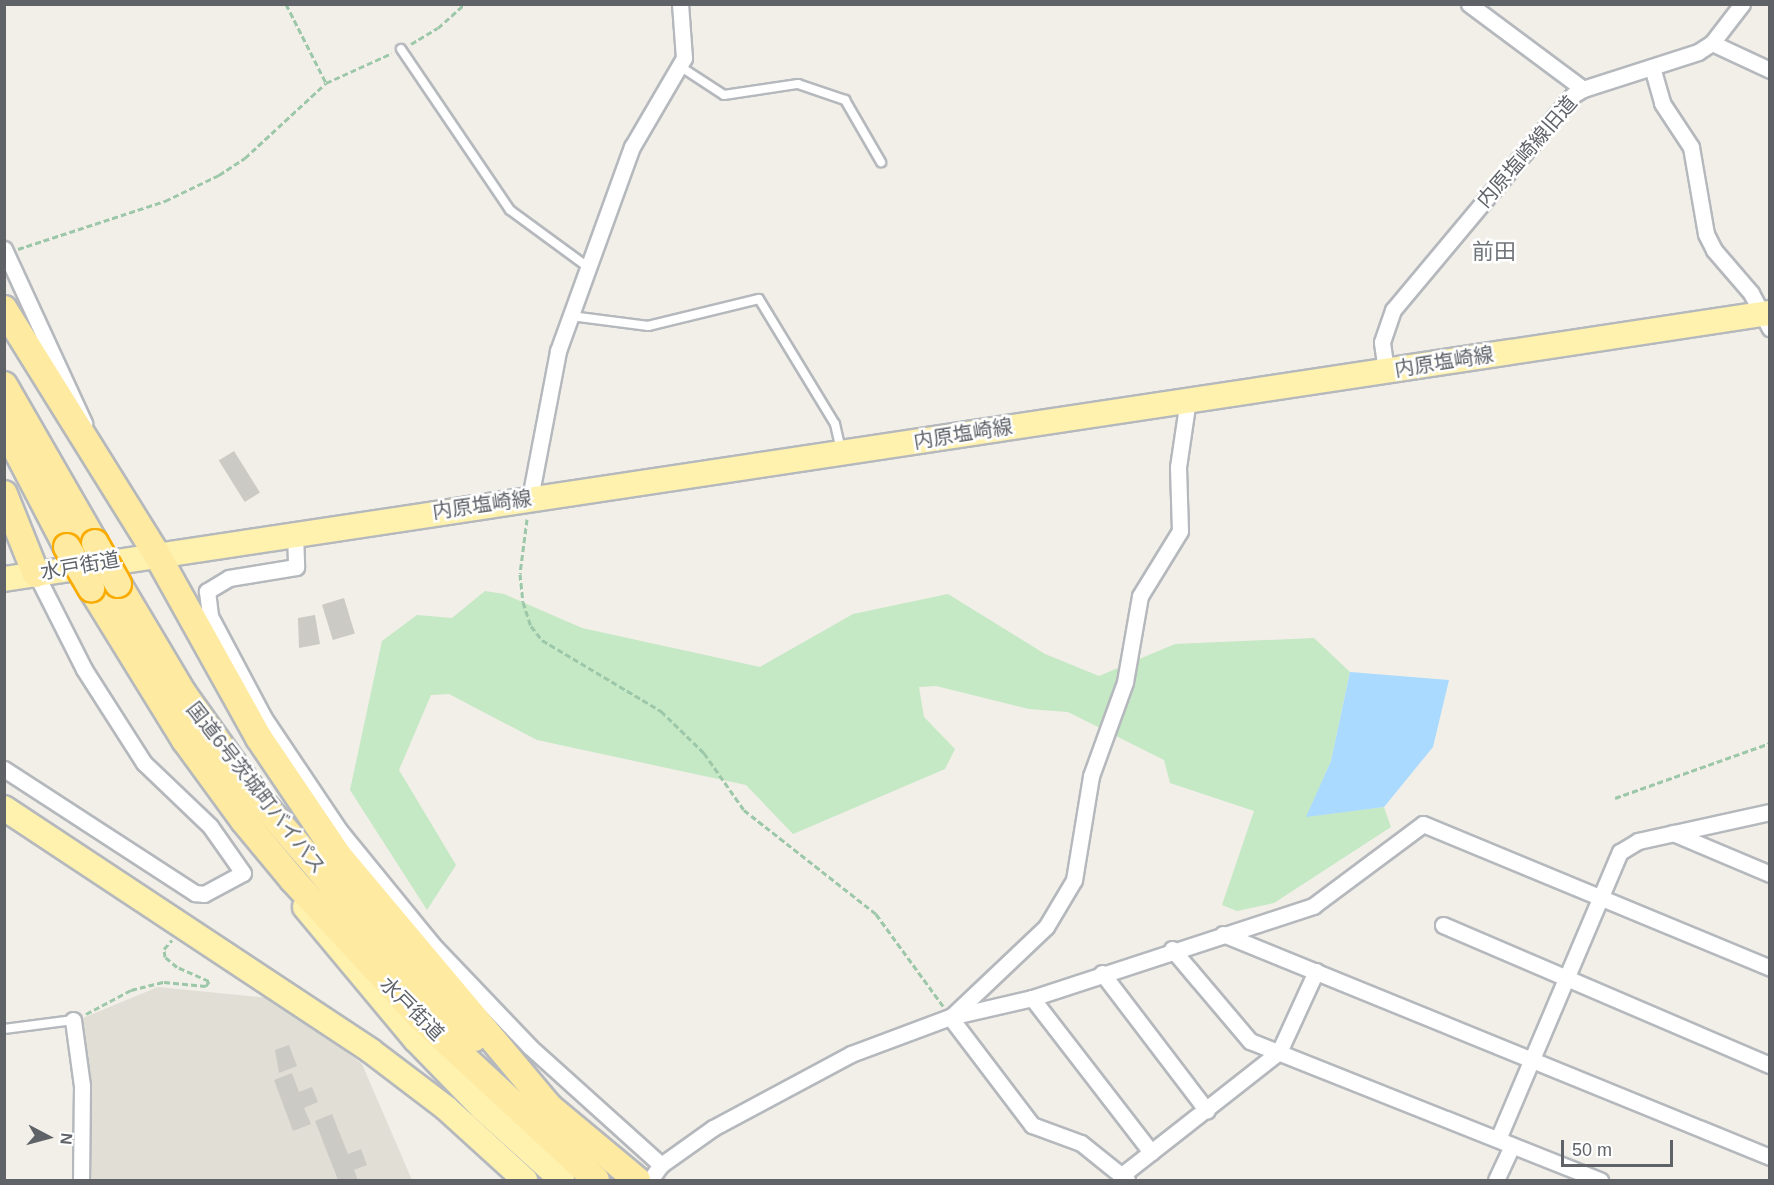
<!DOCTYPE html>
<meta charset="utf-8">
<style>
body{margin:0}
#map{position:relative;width:1774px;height:1185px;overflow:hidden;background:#f1efe8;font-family:Arial,"Noto Sans JP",sans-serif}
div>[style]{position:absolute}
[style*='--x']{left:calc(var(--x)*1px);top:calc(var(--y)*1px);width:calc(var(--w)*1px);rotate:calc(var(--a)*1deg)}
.education>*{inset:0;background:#e1ded6}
.green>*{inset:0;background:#c5e8c5}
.water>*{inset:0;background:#aadaff}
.building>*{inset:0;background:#cccac5;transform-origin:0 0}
.path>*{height:3px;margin-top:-1.5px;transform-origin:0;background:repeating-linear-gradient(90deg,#9cc7a9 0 6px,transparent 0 9px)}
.roads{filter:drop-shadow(2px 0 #b5b8bc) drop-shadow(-2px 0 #b5b8bc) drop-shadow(0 2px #b5b8bc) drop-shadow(0 -2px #b5b8bc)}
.service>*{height:8px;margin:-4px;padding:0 4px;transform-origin:4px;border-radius:4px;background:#fff}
.minor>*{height:15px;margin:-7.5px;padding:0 7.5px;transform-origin:7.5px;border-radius:7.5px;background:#fff}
.primary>*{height:24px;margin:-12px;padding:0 12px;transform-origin:12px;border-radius:12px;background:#fff2af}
.trunk>*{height:26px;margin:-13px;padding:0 13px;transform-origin:13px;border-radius:13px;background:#feeaa1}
.bridges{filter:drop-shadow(2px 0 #f9ab00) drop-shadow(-2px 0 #f9ab00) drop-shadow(0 2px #f9ab00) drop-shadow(0 -2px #f9ab00)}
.trunk-bridge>*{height:26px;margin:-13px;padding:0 13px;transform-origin:13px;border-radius:13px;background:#feeaa1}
span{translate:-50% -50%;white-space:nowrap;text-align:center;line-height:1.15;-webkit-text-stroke:5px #fff;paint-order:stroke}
.street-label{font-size:20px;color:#5f6368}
.quarter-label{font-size:22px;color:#70757a}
.frame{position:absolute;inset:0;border:6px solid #5f6368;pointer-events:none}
.north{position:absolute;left:18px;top:1107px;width:60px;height:60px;-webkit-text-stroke:4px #fff;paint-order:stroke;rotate:96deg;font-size:16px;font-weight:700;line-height:24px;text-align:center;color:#5f6368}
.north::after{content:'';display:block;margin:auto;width:21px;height:27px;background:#5f6368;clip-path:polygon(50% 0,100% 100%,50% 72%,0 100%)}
.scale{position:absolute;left:1561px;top:1140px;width:112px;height:27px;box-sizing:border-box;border:3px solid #5f6368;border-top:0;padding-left:8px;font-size:18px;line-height:21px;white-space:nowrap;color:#5f6368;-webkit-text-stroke:4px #fff;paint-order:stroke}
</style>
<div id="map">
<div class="education">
<div style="clip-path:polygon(158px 987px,269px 998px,316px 1029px,362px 1064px,412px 1180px,87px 1180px,78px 1020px)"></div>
</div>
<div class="green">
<div style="clip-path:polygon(485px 591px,504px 594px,582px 628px,760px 667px,853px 614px,948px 594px,1045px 654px,1099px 676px,1175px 644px,1314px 638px,1350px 672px,1331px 761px,1307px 816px,1384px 807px,1391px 827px,1274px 903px,1237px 911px,1222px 905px,1254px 811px,1170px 783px,1164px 760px,1068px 712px,1029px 709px,936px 686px,919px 687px,924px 717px,955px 749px,945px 769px,793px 834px,746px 785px,537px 740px,449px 694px,431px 695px,399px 770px,456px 865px,427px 910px,350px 790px,382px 641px,417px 615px,452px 618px)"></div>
</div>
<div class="water">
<div style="clip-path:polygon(1350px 672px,1449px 680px,1433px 747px,1384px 807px,1306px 817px,1331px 761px)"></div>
</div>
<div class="building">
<div style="left:234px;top:451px;width:49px;height:18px;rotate:58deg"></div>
<div style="left:344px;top:598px;width:37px;height:23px;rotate:73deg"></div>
<div style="clip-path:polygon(315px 615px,320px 644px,299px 648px,298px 618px)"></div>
<div style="clip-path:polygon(289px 1045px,297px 1066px,279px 1073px,275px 1050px)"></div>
<div style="clip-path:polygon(292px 1073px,299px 1092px,312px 1087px,318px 1102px,304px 1108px,311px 1124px,293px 1131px,274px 1080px)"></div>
<div style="clip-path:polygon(332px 1114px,348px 1154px,361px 1149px,367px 1165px,354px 1170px,358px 1180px,338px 1180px,315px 1121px)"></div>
</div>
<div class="path">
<div style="--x:286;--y:4;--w:89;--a:63.1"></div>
<div style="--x:411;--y:44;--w:31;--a:-31"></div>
<div style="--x:438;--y:28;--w:36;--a:-42"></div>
<div style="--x:18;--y:249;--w:155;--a:-18.1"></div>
<div style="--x:165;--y:201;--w:60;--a:-25.7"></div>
<div style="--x:219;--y:175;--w:31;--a:-33"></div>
<div style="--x:245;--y:158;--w:110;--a:-42.8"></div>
<div style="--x:326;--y:83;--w:72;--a:-24.4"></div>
<div style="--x:527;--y:519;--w:55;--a:97.3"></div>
<div style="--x:520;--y:574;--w:28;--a:84"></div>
<div style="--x:523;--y:602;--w:25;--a:72"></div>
<div style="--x:531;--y:626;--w:18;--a:52"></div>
<div style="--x:542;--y:640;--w:139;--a:30.8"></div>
<div style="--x:661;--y:711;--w:60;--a:44.3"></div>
<div style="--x:704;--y:753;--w:70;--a:54.9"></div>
<div style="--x:744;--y:810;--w:168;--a:38.2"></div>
<div style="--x:876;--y:914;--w:114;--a:53.9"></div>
<div style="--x:1615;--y:798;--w:164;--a:-19.5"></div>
<div style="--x:86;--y:1014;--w:51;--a:-28.1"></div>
<div style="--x:131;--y:990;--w:34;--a:-14"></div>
<div style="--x:164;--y:982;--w:42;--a:5.4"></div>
<div style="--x:206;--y:986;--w:6;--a:-59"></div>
<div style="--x:209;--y:981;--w:35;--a:-156"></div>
<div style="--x:177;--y:967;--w:16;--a:-140"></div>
<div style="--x:165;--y:957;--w:8;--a:-97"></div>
<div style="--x:164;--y:949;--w:12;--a:-48"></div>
</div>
<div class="roads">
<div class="service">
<div style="--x:401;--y:49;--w:194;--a:55.9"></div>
<div style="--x:510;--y:210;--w:97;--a:36.2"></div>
<div style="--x:681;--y:67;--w:51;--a:33.1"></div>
<div style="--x:724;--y:95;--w:75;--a:-8.5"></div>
<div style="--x:798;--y:84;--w:50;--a:18.8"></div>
<div style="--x:845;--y:100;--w:72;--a:59.9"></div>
<div style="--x:571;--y:316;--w:78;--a:7.4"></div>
<div style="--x:648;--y:326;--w:114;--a:-13.7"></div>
<div style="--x:759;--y:299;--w:146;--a:58.7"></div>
<div style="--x:835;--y:424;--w:26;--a:77"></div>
<div style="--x:4;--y:1029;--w:70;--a:-7.4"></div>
</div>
<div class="minor">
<div style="--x:1469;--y:4;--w:142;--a:36.7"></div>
<div style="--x:1712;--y:43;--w:64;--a:25"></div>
<div style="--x:1652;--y:67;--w:37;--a:74"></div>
<div style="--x:1662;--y:103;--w:53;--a:56.6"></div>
<div style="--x:1691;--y:147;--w:88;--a:80.2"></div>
<div style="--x:1706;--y:234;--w:18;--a:63"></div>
<div style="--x:1714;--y:250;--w:57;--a:49.3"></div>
<div style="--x:1751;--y:293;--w:40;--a:62"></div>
<div style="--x:4;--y:249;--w:192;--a:65.3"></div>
<div style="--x:1386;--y:371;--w:29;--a:-98"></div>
<div style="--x:1382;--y:342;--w:34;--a:-71"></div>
<div style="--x:1393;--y:310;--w:280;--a:-50.1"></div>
<div style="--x:1573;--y:95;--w:12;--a:-31"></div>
<div style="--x:1583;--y:89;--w:121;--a:-17.8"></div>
<div style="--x:1698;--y:52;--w:17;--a:-33"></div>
<div style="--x:1712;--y:43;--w:49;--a:-52.4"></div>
<div style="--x:530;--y:498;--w:150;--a:-79.2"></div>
<div style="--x:558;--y:351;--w:217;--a:-70.1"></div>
<div style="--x:632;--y:147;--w:103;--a:-59.7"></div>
<div style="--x:684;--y:58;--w:54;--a:-94.2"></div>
<div style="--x:295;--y:533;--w:34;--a:88"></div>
<div style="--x:296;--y:567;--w:68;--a:170.7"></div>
<div style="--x:229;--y:578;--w:26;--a:149"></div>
<div style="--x:207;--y:591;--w:25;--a:83"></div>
<div style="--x:210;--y:616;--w:115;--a:62.1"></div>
<div style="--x:264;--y:718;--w:136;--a:56.1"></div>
<div style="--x:340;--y:831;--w:146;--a:50.8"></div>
<div style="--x:432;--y:944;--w:141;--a:46.4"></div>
<div style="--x:529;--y:1046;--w:178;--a:42"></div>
<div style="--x:4;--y:769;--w:228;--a:33"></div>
<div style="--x:195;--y:893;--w:9;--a:6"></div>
<div style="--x:204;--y:894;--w:44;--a:-28.3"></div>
<div style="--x:243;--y:873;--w:57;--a:-125.1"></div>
<div style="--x:210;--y:826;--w:91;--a:-136.3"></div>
<div style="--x:144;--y:763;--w:112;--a:-122.6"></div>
<div style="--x:84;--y:669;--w:106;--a:-116.8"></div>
<div style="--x:1673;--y:833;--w:105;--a:22.9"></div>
<div style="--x:1443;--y:925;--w:356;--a:23.2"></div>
<div style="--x:1223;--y:934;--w:591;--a:22.18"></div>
<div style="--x:1172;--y:949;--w:121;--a:49.7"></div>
<div style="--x:1250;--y:1041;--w:377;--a:21.7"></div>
<div style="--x:1102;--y:973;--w:173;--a:52.7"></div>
<div style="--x:1032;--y:998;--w:195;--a:52.3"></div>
<div style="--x:950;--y:1017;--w:136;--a:52.8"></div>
<div style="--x:1032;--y:1125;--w:52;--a:20.2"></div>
<div style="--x:1081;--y:1143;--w:59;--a:38.8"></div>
<div style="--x:951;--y:1017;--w:131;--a:-43.5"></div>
<div style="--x:1046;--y:927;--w:55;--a:-59.2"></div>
<div style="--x:1074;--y:880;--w:105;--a:-80.7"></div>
<div style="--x:1091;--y:776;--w:100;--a:-70.1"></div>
<div style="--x:1125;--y:682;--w:87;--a:-80.1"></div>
<div style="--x:1140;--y:596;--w:76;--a:-58.4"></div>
<div style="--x:1180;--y:531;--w:64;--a:-91.8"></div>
<div style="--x:1178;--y:467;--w:69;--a:-81.6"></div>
<div style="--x:73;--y:1020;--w:67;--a:82.2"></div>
<div style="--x:82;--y:1086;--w:94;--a:90.6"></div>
<div style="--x:1498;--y:1139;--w:312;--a:-67"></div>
<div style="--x:1620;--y:852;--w:21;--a:-31"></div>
<div style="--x:1638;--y:841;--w:135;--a:-12.4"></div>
<div style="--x:1122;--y:1175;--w:199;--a:-38.1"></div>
<div style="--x:1279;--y:1052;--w:89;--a:-65.4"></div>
<div style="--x:650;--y:1180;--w:19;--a:-54"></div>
<div style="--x:661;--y:1165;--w:64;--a:-35.4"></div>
<div style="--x:713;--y:1128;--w:157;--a:-28.2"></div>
<div style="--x:851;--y:1054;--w:106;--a:-20.5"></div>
<div style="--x:950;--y:1017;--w:84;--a:-13"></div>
<div style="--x:1032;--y:998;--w:296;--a:-18.1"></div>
<div style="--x:1313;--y:906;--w:137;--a:-36.7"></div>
<div style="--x:1423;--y:824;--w:376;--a:22.5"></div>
<div style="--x:1496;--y:1180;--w:38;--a:-65"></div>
</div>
<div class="primary">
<div style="--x:4;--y:579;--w:1786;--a:-8.57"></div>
<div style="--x:4;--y:808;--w:440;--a:33.5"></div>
<div style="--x:371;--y:1051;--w:94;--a:37.2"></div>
<div style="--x:446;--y:1108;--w:107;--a:42.3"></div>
<div style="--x:305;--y:907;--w:172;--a:50.2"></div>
<div style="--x:415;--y:1039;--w:96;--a:45.8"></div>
<div style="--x:482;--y:1108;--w:108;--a:42"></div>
</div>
<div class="trunk">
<div style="--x:4;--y:309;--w:287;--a:58.1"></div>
<div style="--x:156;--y:553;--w:212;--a:60.9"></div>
<div style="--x:259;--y:738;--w:141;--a:56"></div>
<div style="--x:338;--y:855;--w:334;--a:50"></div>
<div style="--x:4;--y:385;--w:182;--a:60.1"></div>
<div style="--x:4;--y:426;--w:136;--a:62.5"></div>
<div style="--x:4;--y:494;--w:86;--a:68.2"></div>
<div style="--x:118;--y:584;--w:127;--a:59.2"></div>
<div style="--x:183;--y:693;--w:128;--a:54.6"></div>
<div style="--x:257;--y:797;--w:230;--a:49.4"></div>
<div style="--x:407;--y:972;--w:94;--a:44.6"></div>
<div style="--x:91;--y:588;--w:179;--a:58.3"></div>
<div style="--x:185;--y:740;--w:100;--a:53.9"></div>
<div style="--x:244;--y:821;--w:77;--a:50.3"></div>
<div style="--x:293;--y:880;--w:185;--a:47.2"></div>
<div style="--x:419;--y:1016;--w:241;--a:42.8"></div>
<div style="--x:541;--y:1100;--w:125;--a:39.8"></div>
</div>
</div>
<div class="bridges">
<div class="trunk-bridge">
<div style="--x:95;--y:543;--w:47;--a:60.7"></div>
<div style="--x:67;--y:547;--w:48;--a:59.7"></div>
</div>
</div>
<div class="street-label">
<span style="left:1527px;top:152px;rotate:-49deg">内原塩崎線旧道</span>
<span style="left:1444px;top:362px;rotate:-9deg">内原塩崎線</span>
<span style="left:963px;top:434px;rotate:-9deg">内原塩崎線</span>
<span style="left:482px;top:505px;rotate:-8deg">内原塩崎線</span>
<span style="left:80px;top:566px;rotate:-10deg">水戸街道</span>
<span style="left:256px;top:788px;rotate:52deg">国道6号茨城町バイパス</span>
<span style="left:412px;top:1009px;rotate:45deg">水戸街道</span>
</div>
<div class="quarter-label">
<span style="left:1494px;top:252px">前田</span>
</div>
<div class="frame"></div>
<div class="north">N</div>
<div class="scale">50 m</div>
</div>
